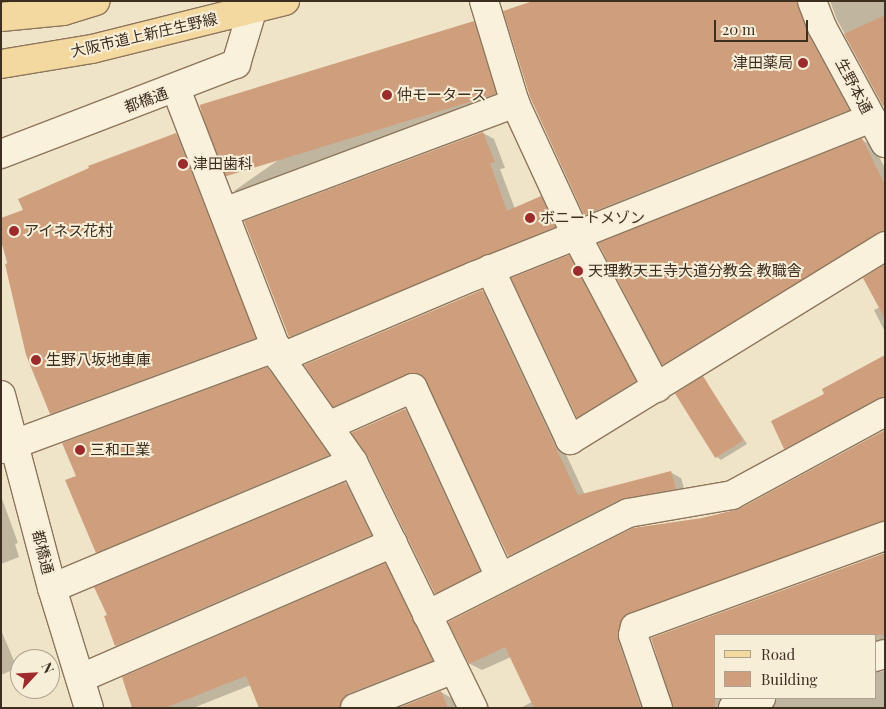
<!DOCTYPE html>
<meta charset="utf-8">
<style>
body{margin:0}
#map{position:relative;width:886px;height:709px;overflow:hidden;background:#f0e4c8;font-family:"Playfair Display","Noto Sans JP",serif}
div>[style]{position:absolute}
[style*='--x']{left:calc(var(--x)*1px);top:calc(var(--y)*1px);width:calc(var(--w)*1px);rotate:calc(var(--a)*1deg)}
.shadow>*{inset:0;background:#0003}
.building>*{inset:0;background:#cf9f7d;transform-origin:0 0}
.roads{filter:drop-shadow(1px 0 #8d765c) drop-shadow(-1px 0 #8d765c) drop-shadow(0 1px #8d765c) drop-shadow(0 -1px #8d765c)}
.street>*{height:28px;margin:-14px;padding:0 14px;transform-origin:14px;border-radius:14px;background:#faf1dc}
.secondary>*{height:28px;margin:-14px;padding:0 14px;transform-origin:14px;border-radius:14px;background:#faf1dc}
.primary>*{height:28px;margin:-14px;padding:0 14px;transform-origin:14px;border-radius:14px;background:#f3d9a0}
.dots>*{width:14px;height:14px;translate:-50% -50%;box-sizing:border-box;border:2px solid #f7eed8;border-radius:50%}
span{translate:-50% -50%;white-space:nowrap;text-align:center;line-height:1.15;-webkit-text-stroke:4px #f7eed8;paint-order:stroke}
.street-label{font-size:15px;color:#3d2e20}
.poi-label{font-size:15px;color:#3d2e20}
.right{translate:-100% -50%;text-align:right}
.left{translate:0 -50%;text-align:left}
.frame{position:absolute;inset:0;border:2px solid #3d2e20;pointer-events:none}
.legend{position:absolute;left:714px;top:634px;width:162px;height:65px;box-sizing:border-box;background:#f7eed8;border:1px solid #ada18e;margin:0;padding:6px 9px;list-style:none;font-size:15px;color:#3d2e20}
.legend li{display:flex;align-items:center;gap:10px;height:25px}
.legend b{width:25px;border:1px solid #ada18e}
.north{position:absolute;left:10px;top:649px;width:50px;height:50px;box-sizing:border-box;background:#f7eed8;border:1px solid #ada18e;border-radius:50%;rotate:65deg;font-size:14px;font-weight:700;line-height:20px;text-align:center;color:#3d2e20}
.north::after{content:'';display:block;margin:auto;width:18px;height:22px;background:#9e2a2b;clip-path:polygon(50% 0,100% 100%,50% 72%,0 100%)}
.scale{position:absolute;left:714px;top:20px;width:94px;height:22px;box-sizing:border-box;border:2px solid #3d2e20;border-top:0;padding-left:6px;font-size:15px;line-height:18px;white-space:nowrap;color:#3d2e20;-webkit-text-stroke:4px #f7eed8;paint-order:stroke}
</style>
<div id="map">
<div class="shadow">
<div style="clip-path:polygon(533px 1px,809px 1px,859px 116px,596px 221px,585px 214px)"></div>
<div style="clip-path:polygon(830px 1px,885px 1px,885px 106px,837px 20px)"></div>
<div style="clip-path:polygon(474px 23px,486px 30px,507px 100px,246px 198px,234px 191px)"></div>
<div style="clip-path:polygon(483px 133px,494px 139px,505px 168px,500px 169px,515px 209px,541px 197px,551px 204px,565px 233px,301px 343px,290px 336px)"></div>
<div style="clip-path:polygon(176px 134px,188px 141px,267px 345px,63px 420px,51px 413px,29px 354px,1px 239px)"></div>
<div style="clip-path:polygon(862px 140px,874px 147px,885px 168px,885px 242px,675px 371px,663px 364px)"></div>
<div style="clip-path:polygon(569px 256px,581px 263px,647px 388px,589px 423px,578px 417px)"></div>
<div style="clip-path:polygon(885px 265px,885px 332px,874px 310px,880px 307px)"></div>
<div style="clip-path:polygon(482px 291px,493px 297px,585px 495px,670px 472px,681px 478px,686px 495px,520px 562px,509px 556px,426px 380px,418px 379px,345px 412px,334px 406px)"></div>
<div style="clip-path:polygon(885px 356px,885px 410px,797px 455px,785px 448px,826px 395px)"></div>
<div style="clip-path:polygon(267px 369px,276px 374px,337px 460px,105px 557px,97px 552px,78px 476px)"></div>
<div style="clip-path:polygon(703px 378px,747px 444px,721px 460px,717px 457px)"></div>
<div style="clip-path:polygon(405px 410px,415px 416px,489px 577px,446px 599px,436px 593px)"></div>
<div style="clip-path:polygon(885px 431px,885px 530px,636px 623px,651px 708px,520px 708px,532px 702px,511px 657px,482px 670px,470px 664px,450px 622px,702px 520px,740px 510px)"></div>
<div style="clip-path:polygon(345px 484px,357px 490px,383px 542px,128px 652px,116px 646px)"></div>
<div style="clip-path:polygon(1px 496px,18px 543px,15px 544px,19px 557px,1px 564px)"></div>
<div style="clip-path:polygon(885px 554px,885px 648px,875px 657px,875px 635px,715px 635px,715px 698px,752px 698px,732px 708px,674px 708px,652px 639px)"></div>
<div style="clip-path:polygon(385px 565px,397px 572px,444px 667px,355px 708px,260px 708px,251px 685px,193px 708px,133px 708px)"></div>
<div style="clip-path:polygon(1px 630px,17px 668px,1px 675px)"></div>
<div style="clip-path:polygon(885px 671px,885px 708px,772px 708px,777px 698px,875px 698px,875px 672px)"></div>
<div style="clip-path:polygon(441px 692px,453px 699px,456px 708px,402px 708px)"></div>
</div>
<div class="building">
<div style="clip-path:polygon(533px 1px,797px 1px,808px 34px,849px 110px,584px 215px,530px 97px,503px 11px)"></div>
<div style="clip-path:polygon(885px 15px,885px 105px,883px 106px,844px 34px)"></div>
<div style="left:474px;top:21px;width:76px;height:287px;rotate:73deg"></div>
<div style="clip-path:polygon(483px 132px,495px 162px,490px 163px,507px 211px,541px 196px,555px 227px,289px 337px,244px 221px)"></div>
<div style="clip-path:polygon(176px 133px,256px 338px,50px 414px,26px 355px,5px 264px,8px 263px,1px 241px,1px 218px,23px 210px,18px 199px,89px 168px,88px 166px)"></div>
<div style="clip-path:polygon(862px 138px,885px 185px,885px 230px,662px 365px,598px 243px)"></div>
<div style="clip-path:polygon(569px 255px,636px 381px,577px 418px,511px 278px)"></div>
<div style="clip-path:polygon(885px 264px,885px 319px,863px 278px)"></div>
<div style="clip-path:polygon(482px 290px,578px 495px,671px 471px,676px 489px,621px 499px,508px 556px,422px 376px,407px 374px,333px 407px,304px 365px)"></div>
<div style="clip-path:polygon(885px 355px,885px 396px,784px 449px,771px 421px,824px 394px,822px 389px)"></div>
<div style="clip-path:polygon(267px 367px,329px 455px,96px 553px,65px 480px,76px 476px,62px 443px)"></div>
<div style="left:703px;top:376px;width:76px;height:33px;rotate:58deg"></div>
<div style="clip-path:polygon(405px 409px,480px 571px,435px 594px,367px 455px,351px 433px)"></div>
<div style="clip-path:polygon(885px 430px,885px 521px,623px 617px,618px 640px,641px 708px,534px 708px,505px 647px,469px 664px,448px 622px,633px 528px,702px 518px,739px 509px)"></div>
<div style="clip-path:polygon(345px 482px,371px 535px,115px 646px,104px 616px,107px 615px,94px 587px)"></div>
<div style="clip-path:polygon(885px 553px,885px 635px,715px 635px,715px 708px,673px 708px,651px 638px)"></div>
<div style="clip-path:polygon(385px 563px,433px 661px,349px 693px,343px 699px,340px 708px,259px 708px,246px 676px,165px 708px,132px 708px,122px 677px)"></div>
<div style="clip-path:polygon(441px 691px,448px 708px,398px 708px)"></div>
</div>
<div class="roads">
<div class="street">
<div style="--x:484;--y:1;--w:107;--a:73.1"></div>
<div style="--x:515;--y:103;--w:145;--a:65.2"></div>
<div style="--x:576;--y:235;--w:173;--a:62.1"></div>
<div style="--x:812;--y:1;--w:28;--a:69"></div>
<div style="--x:822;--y:27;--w:132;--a:61.5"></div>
<div style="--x:176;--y:89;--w:288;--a:68.9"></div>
<div style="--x:280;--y:358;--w:127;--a:54.9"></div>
<div style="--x:353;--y:462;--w:274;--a:64"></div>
<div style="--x:224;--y:212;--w:311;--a:-20.5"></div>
<div style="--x:490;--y:269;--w:189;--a:64.9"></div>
<div style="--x:570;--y:440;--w:370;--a:-31.6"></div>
<div style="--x:280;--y:358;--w:211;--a:-22.9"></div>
<div style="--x:474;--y:276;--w:427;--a:-21.7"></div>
<div style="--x:328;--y:426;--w:93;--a:-24.1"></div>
<div style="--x:413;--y:388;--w:208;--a:65.3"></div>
<div style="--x:1;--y:449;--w:294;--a:-20.3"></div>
<div style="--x:52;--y:588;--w:326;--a:-22.7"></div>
<div style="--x:427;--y:615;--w:225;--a:-26.9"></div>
<div style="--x:628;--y:513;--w:106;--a:-9.8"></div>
<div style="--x:732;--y:495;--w:174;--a:-28.5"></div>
<div style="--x:875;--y:657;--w:10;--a:-17"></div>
<div style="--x:81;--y:678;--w:340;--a:-23.4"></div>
<div style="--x:355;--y:708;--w:106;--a:-21.5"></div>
<div style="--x:658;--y:708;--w:77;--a:-108.9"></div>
<div style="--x:633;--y:635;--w:8;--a:-76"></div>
<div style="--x:635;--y:627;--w:266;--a:-20"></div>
<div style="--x:733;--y:708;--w:30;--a:-20"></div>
</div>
<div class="secondary">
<div style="--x:1;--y:154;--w:252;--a:-21"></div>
<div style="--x:236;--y:64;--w:66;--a:-73.2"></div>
<div style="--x:1;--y:395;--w:200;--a:75.2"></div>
<div style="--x:52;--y:588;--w:126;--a:72.9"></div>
</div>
<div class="primary">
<div style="--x:1;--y:17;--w:62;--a:-5.5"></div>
<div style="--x:63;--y:11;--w:34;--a:-17"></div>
<div style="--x:1;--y:64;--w:92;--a:-9.4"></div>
<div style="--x:92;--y:49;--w:199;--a:-14"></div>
</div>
</div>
<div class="dots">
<div style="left:803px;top:63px;background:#9e2a2b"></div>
<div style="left:387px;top:95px;background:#9e2a2b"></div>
<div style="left:183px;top:164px;background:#9e2a2b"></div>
<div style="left:530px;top:218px;background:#9e2a2b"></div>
<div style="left:14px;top:231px;background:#9e2a2b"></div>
<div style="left:578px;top:271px;background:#9e2a2b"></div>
<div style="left:36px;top:360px;background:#9e2a2b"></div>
<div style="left:80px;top:450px;background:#9e2a2b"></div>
</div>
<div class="street-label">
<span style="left:144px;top:35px;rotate:-13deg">大阪市道上新庄生野線</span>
<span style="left:854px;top:86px;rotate:62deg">生野本通</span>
<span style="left:146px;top:100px;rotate:-20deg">都橋通</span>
<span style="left:43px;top:552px;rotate:76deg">都橋通</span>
</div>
<div class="poi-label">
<span class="right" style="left:793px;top:63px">津田薬局</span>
<span class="left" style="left:397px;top:95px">仲モータース</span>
<span class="left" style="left:193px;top:164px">津田歯科</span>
<span class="left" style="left:540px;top:218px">ボニートメゾン</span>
<span class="left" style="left:24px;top:231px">アイネス花村</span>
<span class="left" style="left:588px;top:271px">天理教天王寺大道分教会 教職舎</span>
<span class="left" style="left:46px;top:360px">生野八坂地車庫</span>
<span class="left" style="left:90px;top:450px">三和工業</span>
</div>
<div class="frame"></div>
<ul class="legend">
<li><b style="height:6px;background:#f3d9a0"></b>Road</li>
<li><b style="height:14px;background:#cf9f7d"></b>Building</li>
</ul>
<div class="north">N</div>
<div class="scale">20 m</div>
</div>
